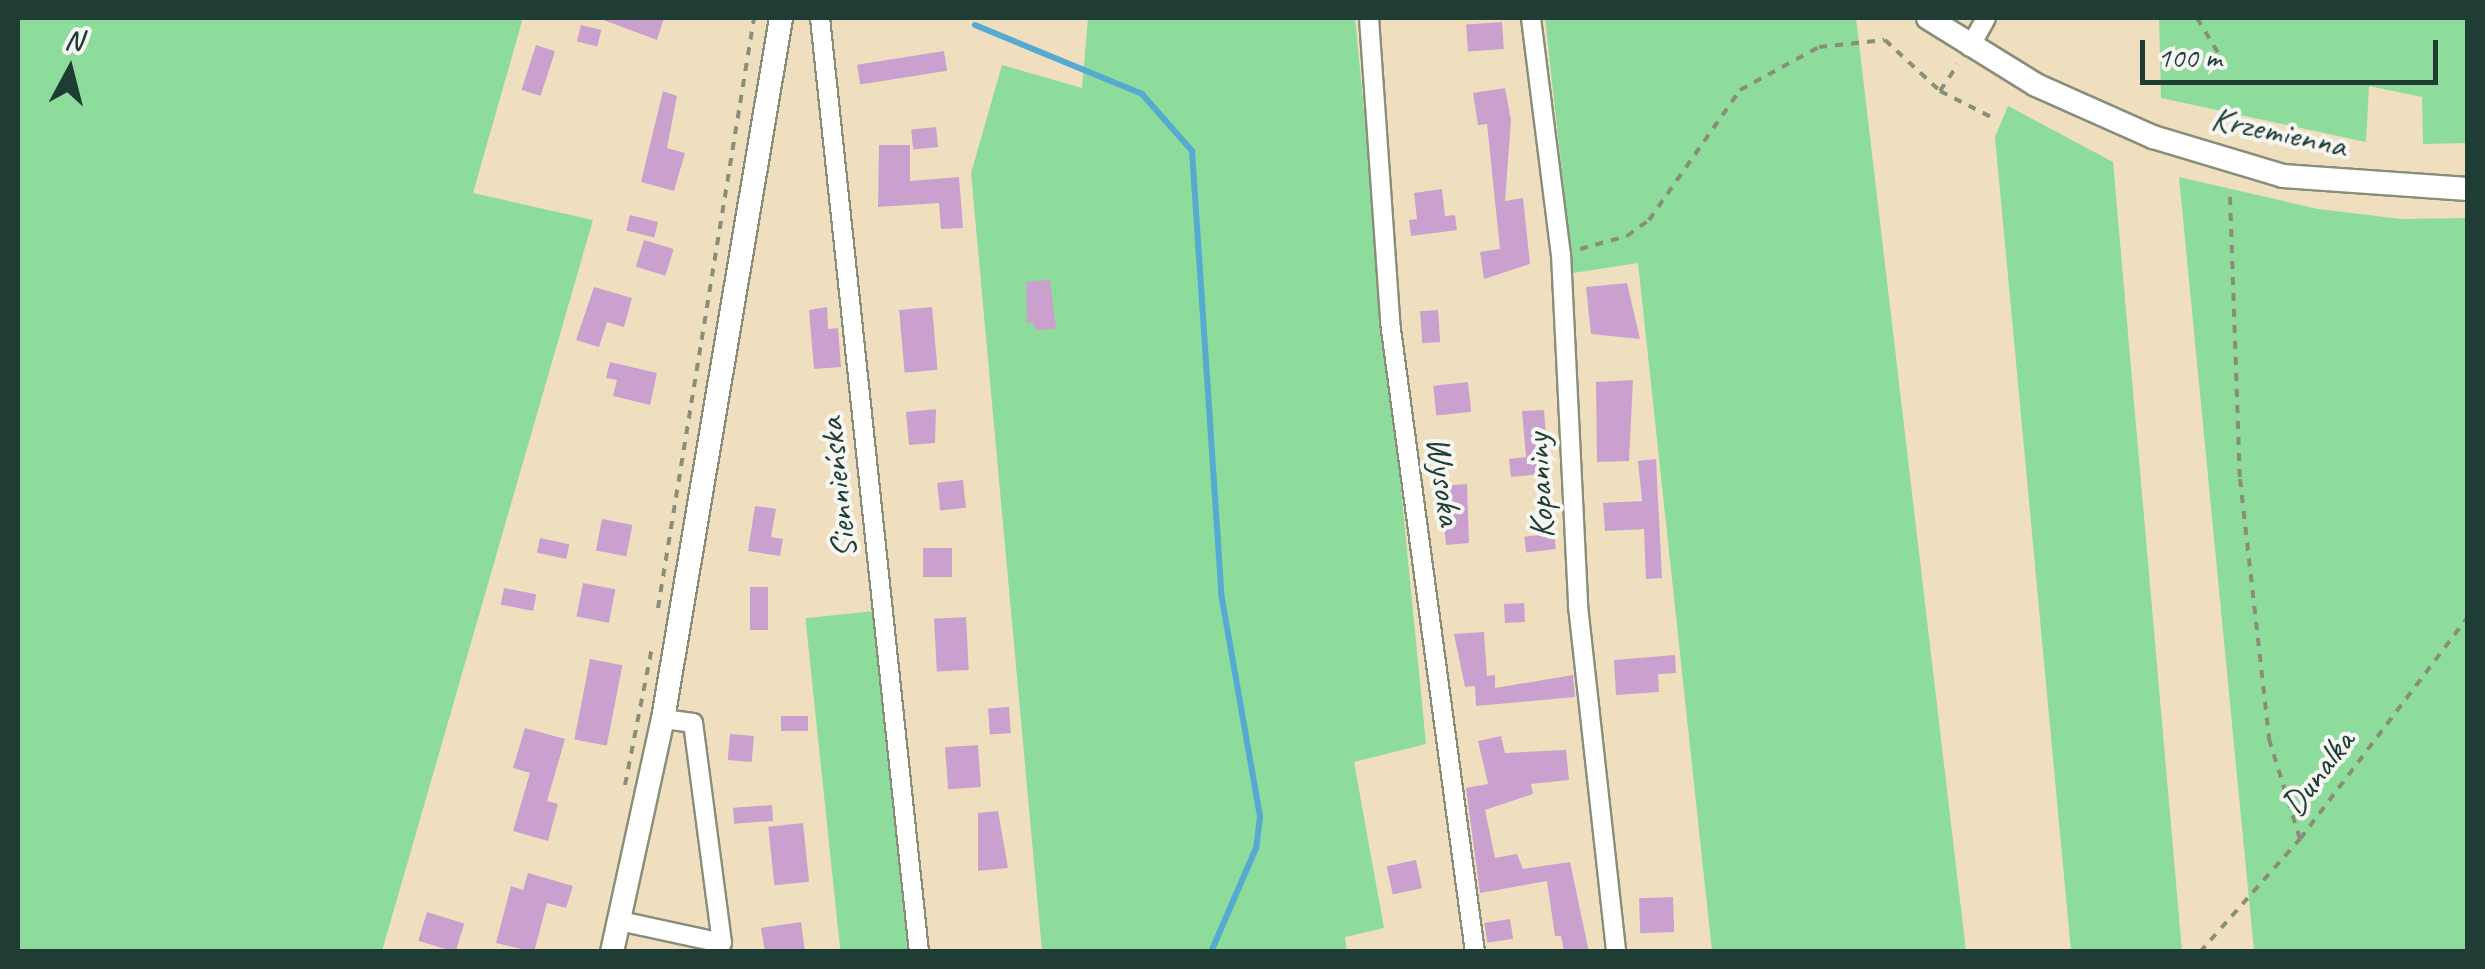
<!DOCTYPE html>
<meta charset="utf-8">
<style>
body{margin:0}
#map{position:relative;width:2485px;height:969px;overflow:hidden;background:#f0dfbf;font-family:Caveat,sans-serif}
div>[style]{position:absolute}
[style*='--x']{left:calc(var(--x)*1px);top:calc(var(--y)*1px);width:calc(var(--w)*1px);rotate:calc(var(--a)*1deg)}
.green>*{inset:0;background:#8ddc9b;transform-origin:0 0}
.stream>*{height:6px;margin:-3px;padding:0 3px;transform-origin:3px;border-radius:3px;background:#56aad2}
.building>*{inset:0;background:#caa1ce;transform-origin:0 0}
.path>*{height:4px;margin-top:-2px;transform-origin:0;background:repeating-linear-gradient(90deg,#888e7a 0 8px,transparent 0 16px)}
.roads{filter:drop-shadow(2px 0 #888e7a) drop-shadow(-2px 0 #888e7a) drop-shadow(0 2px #888e7a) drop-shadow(0 -2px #888e7a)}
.minor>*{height:18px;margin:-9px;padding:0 9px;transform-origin:9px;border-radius:9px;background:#fff}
.secondary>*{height:22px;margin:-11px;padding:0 11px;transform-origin:11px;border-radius:11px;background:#fff}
span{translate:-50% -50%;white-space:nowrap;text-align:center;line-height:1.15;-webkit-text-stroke:8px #f6f6f2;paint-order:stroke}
.street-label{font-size:35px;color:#1f3d34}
.frame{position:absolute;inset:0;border:20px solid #1f3d34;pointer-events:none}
.north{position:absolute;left:20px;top:20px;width:100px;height:100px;-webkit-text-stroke:8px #f6f6f2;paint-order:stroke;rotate:7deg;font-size:28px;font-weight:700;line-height:40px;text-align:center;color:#1f3d34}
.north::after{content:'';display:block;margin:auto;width:35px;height:45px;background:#1f3d34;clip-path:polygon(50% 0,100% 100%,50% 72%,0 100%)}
.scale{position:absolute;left:2140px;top:40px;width:298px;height:45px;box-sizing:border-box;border:5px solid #1f3d34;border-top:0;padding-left:12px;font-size:30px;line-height:35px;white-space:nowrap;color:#1f3d34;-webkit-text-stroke:8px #f6f6f2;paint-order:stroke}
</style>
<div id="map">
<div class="green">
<div style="clip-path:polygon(18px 18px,523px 18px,473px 193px,593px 220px,382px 951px,18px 951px)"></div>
<div style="clip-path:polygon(1088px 18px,1355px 18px,1426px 744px,1354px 762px,1384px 928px,1345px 937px,1347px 951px,1042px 951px,971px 173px,1002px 65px,1082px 88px)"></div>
<div style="clip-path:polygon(1545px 18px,1856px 18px,1966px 951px,1712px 951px,1638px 263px,1573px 273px)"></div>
<div style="clip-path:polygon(2159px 18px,2467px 18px,2467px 143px,2423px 144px,2422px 97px,2369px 86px,2366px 142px,2161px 98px)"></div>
<div style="clip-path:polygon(2008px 106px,2113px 162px,2182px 951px,2071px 951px,1995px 137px)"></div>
<div style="clip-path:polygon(2179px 177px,2318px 209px,2401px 219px,2467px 218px,2467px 951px,2254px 951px)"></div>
<div style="left:874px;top:611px;width:342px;height:69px;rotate:84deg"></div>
</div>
<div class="stream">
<div style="--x:975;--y:25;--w:181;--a:22.4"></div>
<div style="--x:1142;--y:94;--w:76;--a:48.7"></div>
<div style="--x:1192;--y:151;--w:443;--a:86.2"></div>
<div style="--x:1221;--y:593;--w:227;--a:80.1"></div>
<div style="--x:1260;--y:817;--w:31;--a:97"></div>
<div style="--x:1256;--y:848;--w:113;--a:113.4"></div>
</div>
<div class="building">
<div style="clip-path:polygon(598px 18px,664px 18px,657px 40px)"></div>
<div style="left:1502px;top:22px;width:27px;height:36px;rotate:86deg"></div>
<div style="left:581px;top:25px;width:21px;height:17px;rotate:14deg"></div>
<div style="left:536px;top:45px;width:20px;height:47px;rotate:18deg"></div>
<div style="left:944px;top:51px;width:20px;height:88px;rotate:81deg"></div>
<div style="clip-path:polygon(1505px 88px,1511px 120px,1505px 201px,1523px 198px,1530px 264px,1484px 279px,1480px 252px,1500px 249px,1487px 124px,1478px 125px,1473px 93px)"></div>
<div style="clip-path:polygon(663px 91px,677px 96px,667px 148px,685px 153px,674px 191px,641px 182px)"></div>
<div style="left:936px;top:127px;width:20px;height:25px;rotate:84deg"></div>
<div style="clip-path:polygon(879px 145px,910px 145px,910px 181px,959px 177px,963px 228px,941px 229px,939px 203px,878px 207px)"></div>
<div style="clip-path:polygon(1442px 189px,1445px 216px,1455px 215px,1457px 230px,1411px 236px,1409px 220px,1417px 219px,1414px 193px)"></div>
<div style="left:630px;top:215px;width:29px;height:16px;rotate:14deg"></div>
<div style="left:644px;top:240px;width:31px;height:28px;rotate:17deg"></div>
<div style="clip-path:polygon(1050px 280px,1056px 329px,1035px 330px,1034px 323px,1027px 323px,1026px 282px)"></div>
<div style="clip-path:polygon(1627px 283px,1640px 339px,1591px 334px,1586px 287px)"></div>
<div style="clip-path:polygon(594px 287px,632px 298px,624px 327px,607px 322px,599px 347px,576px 340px)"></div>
<div style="clip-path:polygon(827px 307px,828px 329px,838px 328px,841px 367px,814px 369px,809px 310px)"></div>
<div style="left:932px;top:307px;width:63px;height:33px;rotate:85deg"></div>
<div style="left:1438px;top:310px;width:32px;height:18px;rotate:86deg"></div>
<div style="clip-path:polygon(610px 362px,657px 373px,650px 405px,613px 396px,617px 380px,606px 378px)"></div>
<div style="clip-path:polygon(1633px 380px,1629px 461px,1597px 462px,1596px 382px)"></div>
<div style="left:1468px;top:382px;width:30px;height:35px;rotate:84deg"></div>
<div style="clip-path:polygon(936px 409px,935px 443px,909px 445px,906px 412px)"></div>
<div style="clip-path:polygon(1544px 410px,1549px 473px,1511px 477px,1509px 459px,1526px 457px,1522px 411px)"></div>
<div style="clip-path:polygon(1656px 459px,1662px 578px,1646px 579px,1644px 529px,1605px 531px,1603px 503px,1642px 501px,1638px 461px)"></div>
<div style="left:963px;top:480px;width:28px;height:26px;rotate:84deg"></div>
<div style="clip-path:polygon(1467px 484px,1469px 543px,1446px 545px,1440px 486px)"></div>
<div style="clip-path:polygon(755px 506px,776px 509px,771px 537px,783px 539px,780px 556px,748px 551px)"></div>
<div style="left:602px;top:519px;width:31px;height:32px;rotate:11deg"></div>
<div style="left:1554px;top:533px;width:16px;height:30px;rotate:83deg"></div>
<div style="left:540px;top:538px;width:30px;height:15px;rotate:12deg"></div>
<div style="left:923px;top:548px;width:29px;height:29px"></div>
<div style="left:583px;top:583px;width:33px;height:34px;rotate:11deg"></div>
<div style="left:750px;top:587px;width:18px;height:43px"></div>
<div style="left:504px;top:588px;width:33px;height:17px;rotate:11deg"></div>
<div style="left:1524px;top:603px;width:19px;height:20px;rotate:87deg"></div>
<div style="left:966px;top:617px;width:53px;height:32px;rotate:87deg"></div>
<div style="clip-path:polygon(1484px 632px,1487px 676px,1495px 675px,1495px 688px,1573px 675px,1575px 697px,1476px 706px,1475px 686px,1465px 687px,1454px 634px)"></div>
<div style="clip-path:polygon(1675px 655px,1676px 673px,1658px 674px,1659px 692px,1616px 695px,1614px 660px)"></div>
<div style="left:590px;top:659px;width:33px;height:82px;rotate:11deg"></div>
<div style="left:1009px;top:707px;width:26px;height:21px;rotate:86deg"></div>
<div style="left:781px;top:716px;width:27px;height:15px"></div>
<div style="clip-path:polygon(525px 728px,565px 739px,547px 801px,558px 804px,548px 841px,513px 831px,530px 773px,513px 768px)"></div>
<div style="left:730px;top:734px;width:24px;height:26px;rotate:5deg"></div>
<div style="clip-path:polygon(1501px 736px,1505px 753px,1566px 750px,1569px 780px,1531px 784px,1533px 794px,1485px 810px,1495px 858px,1517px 854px,1523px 869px,1570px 862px,1589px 952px,1564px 952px,1561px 936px,1555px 936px,1547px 881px,1480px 893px,1466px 788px,1488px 784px,1478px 741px)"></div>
<div style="left:978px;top:745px;width:42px;height:33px;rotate:86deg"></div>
<div style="left:772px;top:805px;width:16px;height:39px;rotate:86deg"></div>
<div style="clip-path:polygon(998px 811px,1008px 868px,978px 871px,978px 813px)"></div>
<div style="left:803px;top:823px;width:59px;height:35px;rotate:84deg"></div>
<div style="left:1416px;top:860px;width:29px;height:30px;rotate:78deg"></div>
<div style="clip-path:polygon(528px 873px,573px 886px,566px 908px,547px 903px,534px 952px,496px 943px,511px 886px,523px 890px)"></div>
<div style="left:1673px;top:897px;width:35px;height:34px;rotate:88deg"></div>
<div style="left:427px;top:912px;width:39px;height:30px;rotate:17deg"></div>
<div style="left:1510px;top:919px;width:20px;height:26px;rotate:81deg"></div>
<div style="clip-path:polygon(801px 922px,805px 952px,765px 952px,761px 928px)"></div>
</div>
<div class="path">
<div style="--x:2197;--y:18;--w:50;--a:58.8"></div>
<div style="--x:1940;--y:91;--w:57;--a:27"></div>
<div style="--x:2230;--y:197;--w:282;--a:88"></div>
<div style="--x:2240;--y:479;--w:262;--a:83.6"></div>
<div style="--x:2269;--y:739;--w:105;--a:72.8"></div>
<div style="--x:1580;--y:249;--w:49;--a:-15.5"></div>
<div style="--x:1627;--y:236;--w:27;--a:-36"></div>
<div style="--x:1649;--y:220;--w:159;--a:-55"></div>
<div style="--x:1740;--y:90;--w:90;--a:-28.6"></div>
<div style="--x:1819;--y:47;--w:66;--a:-6.1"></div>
<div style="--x:1885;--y:40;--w:75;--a:42.8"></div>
<div style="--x:1940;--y:91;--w:32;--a:-56"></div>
<div style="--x:658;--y:608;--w:598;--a:-80.76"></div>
<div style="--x:625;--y:785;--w:141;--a:-78.9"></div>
<div style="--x:2200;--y:952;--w:151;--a:-48.5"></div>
<div style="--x:2300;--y:839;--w:278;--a:-52.9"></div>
</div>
<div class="roads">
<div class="minor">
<div style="--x:820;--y:18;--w:939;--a:83.95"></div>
<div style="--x:1369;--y:18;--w:305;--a:86"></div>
<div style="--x:1390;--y:322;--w:636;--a:82.32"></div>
<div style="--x:1531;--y:18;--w:238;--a:82.8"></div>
<div style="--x:1561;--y:254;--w:352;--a:87.2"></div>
<div style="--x:1578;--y:606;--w:348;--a:83.7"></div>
<div style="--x:1970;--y:47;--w:33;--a:-61"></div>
<div style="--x:620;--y:921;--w:104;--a:12.2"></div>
<div style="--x:722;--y:943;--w:222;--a:-97.5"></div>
<div style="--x:693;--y:723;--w:30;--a:-172"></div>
</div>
<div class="secondary">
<div style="--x:1928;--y:18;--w:127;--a:31.8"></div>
<div style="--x:2036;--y:85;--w:128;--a:24"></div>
<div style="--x:2153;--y:137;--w:136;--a:16.7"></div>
<div style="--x:2283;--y:176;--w:185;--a:4"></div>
<div style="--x:612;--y:952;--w:239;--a:-77.7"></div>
<div style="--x:663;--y:719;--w:711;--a:-80.44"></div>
</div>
</div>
<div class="street-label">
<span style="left:2279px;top:132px;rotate:12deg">Krzemienna</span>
<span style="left:1444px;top:481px;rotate:82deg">Wysoka</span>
<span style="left:1540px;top:486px;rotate:-93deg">Kopaniny</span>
<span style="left:838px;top:488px;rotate:-96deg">Siennieńska</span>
<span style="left:2318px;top:773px;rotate:-53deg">Dunalka</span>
</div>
<div class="frame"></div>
<div class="north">N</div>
<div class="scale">100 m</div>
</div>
